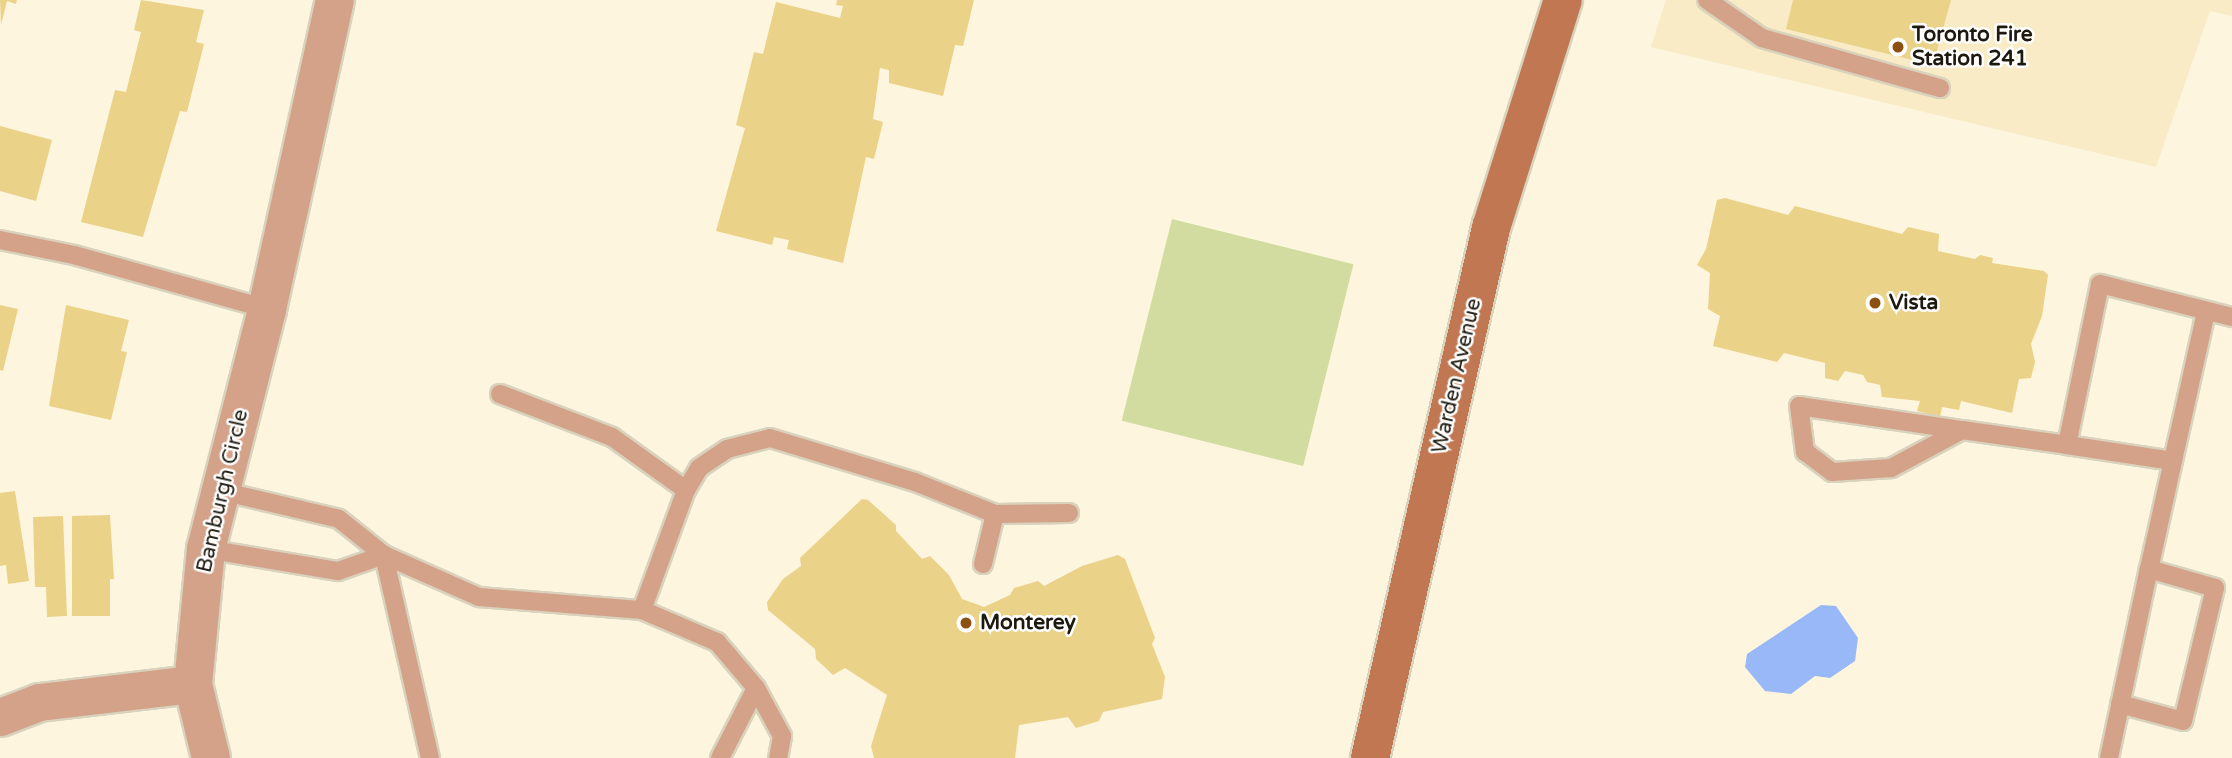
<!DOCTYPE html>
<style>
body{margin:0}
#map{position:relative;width:2232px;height:758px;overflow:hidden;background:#fdf5dd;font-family:"Varela Round",sans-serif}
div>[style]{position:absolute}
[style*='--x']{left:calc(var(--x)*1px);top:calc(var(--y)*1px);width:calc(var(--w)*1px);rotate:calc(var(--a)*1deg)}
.built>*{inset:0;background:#f8ebc5}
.green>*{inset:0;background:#d2dca0;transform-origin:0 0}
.water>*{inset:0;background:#99b8f7}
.building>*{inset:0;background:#ebd289}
.roads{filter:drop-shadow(2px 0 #d9d2bc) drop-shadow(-2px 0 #d9d2bc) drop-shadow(0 2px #d9d2bc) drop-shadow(0 -2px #d9d2bc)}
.service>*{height:18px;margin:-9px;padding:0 9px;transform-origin:9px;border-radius:9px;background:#d4a189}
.minor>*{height:37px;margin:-18.5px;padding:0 18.5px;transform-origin:18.5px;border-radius:18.5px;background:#d4a189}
.tertiary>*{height:38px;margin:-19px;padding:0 19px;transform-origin:19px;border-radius:19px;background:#d4a189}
.secondary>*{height:38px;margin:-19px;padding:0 19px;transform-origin:19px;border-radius:19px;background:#c07752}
.dots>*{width:19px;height:19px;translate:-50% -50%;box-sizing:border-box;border:4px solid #fff;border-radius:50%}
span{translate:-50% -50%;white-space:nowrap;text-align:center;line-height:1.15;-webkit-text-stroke:5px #fff;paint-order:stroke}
.poi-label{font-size:21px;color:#1d190e;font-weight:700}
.left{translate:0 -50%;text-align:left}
.street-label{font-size:21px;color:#1d190e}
</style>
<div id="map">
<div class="built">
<div style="clip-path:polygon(1666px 0,2232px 0,2232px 16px,2210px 11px,2156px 167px,1651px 47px)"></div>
</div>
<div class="green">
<div style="left:1172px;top:219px;width:187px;height:208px;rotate:14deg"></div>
</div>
<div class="water">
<div style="clip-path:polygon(1821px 605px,1836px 606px,1858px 638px,1855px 661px,1830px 678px,1815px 676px,1791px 694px,1765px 691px,1745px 667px,1747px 654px)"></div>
</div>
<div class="building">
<div style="clip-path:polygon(0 0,17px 0,16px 4px,7px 1px,1px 25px)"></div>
<div style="clip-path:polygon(141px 0,204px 10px,196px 42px,204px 44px,187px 112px,180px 111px,143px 237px,81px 222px,115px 90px,126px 92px,141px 32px,134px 30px)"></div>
<div style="clip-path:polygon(837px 0,974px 0,963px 46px,955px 45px,943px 96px,889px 83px,889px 70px,880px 68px,873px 119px,883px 122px,874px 159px,866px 157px,843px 263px,787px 249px,789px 240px,774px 237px,772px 245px,716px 231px,745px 128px,736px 125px,754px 52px,763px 54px,776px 2px,840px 18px,843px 6px,836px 5px)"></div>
<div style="clip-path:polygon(1793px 0,1951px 0,1933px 65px,1786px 29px)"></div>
<div style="clip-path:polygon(0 126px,52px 140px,36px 201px,0 191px)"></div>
<div style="clip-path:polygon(1725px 198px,1788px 215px,1795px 206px,1902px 234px,1908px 227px,1939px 234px,1938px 251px,1975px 259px,1980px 255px,1993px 258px,1992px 263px,2044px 271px,2048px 275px,2042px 316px,2031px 344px,2035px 362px,2031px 378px,2019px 379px,2012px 413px,1961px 401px,1959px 410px,1942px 407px,1940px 417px,1917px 411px,1920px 401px,1882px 397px,1880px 385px,1867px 382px,1863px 375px,1845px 371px,1838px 381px,1825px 378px,1825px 363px,1784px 353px,1777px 362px,1713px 346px,1720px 316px,1708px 309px,1710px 273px,1697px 265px,1706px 249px,1717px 200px)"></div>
<div style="clip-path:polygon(0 305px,18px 309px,3px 371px,0 370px)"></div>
<div style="clip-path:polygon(66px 305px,129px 320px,121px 351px,127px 352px,111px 420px,49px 406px)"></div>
<div style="clip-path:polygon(15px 491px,29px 581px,8px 584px,6px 565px,0 566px,0 493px)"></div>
<div style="clip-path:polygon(862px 499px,868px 500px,896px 525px,896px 531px,922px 559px,930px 556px,949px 575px,962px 599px,984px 607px,1010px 595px,1014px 588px,1038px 581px,1044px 586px,1082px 566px,1118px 555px,1125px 559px,1155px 638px,1152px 644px,1165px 677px,1162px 699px,1103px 712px,1099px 721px,1076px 728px,1068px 717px,1019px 725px,1015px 758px,874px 758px,871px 746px,887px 695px,845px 668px,833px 675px,816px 659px,815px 649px,768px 610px,767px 602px,783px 579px,801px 566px,800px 558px)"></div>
<div style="clip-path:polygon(110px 515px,114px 579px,110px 579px,110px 616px,72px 616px,72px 516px)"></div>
<div style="clip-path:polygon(63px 516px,67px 616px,47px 617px,46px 587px,35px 587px,33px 517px)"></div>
</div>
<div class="roads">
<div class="service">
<div style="--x:1707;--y:0;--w:67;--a:34.6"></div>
<div style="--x:1762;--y:38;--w:185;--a:15.7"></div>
<div style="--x:0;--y:240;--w:76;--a:11.5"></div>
<div style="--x:74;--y:255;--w:200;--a:15.6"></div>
<div style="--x:500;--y:394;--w:120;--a:21"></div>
<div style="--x:612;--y:437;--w:91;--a:35.6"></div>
<div style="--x:686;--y:490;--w:128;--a:110.1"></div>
<div style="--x:1962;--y:430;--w:81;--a:151.8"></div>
<div style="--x:1891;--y:468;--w:59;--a:176.1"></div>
<div style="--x:1832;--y:472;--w:34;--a:-143"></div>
<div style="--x:1805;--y:452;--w:46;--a:-97.4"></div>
<div style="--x:1799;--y:406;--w:165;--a:8.4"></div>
<div style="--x:1962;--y:430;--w:106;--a:8.1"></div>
<div style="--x:2067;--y:445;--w:107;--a:8.6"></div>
<div style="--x:2067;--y:445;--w:164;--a:-78.4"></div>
<div style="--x:2100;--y:284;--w:136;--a:14"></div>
<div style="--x:686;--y:490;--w:26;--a:-59"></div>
<div style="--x:699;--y:468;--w:34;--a:-34"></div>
<div style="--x:727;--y:449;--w:44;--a:-14.3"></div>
<div style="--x:770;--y:438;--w:152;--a:16.9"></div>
<div style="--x:915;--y:482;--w:86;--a:21.8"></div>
<div style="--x:221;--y:491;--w:121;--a:13.3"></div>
<div style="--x:339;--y:519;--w:58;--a:38.7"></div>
<div style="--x:206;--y:549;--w:134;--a:9.5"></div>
<div style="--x:338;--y:571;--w:49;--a:-19.2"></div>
<div style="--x:983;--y:564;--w:51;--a:-76.5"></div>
<div style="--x:995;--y:514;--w:74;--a:-0.8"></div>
<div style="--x:756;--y:688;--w:55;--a:61.6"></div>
<div style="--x:782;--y:736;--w:22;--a:100"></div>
<div style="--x:2120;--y:704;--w:65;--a:15.1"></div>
<div style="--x:2183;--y:721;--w:137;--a:-76.5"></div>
<div style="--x:2215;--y:588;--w:69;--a:-163.9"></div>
<div style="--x:2149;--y:569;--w:263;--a:-77.5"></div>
<div style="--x:430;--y:758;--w:208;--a:-102.8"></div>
<div style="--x:384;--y:555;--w:104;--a:23.9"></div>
<div style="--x:479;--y:597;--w:164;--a:4.6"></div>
<div style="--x:642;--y:610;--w:82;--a:23.1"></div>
<div style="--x:717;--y:642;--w:60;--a:49.7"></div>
<div style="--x:756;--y:688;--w:79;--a:117.2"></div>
<div style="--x:2109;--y:758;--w:193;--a:-78.1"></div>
</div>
<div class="minor">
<div style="--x:0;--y:717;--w:42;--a:-21"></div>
<div style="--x:39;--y:702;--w:155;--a:-6.7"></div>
</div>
<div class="tertiary">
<div style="--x:211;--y:758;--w:76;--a:-103.7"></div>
<div style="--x:193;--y:684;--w:136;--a:-84.5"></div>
<div style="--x:206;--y:549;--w:248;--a:-75.7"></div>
<div style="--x:267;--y:309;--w:316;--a:-77.6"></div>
</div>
<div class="secondary">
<div style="--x:1370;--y:758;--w:544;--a:-77.14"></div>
<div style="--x:1491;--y:228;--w:239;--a:-72.5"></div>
</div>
</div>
<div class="dots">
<div style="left:1898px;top:47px;background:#8c5010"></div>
<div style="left:1875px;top:303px;background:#8c5010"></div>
<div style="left:966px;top:623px;background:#8c5010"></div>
</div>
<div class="poi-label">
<span class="left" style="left:1912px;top:47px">Toronto Fire<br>Station 241</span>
<span class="left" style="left:1889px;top:303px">Vista</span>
<span class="left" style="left:980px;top:623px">Monterey</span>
</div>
<div class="street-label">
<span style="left:1457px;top:376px;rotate:-77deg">Warden Avenue</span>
<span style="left:223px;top:491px;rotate:-77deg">Bamburgh Circle</span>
</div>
</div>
